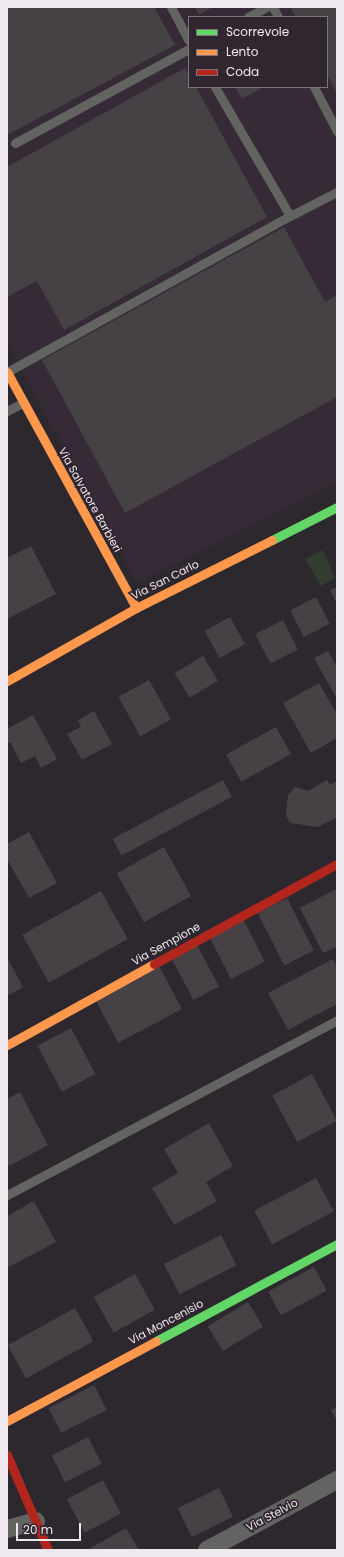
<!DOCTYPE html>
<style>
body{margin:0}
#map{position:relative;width:344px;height:1557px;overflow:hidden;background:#2d282e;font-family:Poppins,sans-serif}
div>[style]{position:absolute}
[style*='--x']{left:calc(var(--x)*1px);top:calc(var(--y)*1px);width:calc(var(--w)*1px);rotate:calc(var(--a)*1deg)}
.built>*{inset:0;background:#362a37}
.green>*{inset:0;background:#323d30}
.building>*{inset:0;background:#464145;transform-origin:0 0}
.lane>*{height:9px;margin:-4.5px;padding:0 4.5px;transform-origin:4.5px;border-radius:4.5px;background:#636362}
.street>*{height:18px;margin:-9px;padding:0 9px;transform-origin:9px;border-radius:9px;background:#636362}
.fast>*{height:9px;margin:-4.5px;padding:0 4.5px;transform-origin:4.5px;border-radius:4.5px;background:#63d668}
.slow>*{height:9px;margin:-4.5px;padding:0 4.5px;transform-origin:4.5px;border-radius:4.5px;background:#ff974d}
.jam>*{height:9px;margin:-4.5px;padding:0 4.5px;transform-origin:4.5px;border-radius:4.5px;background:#b3261e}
span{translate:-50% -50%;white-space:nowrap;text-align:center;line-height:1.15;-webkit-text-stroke:3.5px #2f2630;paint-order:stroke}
.street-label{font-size:11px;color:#efe9ef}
.frame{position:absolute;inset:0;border:8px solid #efe9ef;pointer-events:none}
.legend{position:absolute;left:188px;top:16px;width:140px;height:72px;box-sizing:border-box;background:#2f2630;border:1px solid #7c747c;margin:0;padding:5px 7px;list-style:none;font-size:12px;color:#efe9ef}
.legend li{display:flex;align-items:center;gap:8px;height:20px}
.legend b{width:20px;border:1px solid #7c747c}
.scale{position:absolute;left:16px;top:1523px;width:65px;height:18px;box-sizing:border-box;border:2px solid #efe9ef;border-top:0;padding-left:5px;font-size:12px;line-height:14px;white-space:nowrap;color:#efe9ef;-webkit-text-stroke:3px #2f2630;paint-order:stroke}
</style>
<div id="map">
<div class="built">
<div style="clip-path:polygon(evenodd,7px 7px,337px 7px,337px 481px,137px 584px,7px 342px,7px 7px,189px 17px,327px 17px,327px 87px,189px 87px,189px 17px)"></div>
</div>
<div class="green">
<div style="clip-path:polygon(323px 550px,335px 578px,321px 586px,305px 559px)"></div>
</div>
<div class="building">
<div style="clip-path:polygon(7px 7px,154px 7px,175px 45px,7px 135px)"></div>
<div style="clip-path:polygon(195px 7px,213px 7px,199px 15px)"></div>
<div style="clip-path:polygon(290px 7px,337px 7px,337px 93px,327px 75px,327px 17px,296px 17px)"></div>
<div style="clip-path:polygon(185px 68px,189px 75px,189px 87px,196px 87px,267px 217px,64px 330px,37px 281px,7px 297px,7px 167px)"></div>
<div style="clip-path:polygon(235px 87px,264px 87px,242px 99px)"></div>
<div style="clip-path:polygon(284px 227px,325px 302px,337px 295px,337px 397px,125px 513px,42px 360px)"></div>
<div style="clip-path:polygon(31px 546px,56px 594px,7px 619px,7px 558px)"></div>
<div style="clip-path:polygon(337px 587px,337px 604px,330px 590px)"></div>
<div style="left:316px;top:597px;width:30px;height:29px;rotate:63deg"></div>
<div style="left:230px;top:617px;width:31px;height:29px;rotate:61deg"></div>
<div style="left:283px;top:620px;width:33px;height:31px;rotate:63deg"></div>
<div style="clip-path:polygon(328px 651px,337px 667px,337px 699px,314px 658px)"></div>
<div style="left:203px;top:656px;width:29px;height:33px;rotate:59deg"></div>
<div style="left:149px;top:680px;width:45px;height:35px;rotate:61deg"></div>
<div style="clip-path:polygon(319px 683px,337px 714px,337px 738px,311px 753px,283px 703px)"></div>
<div style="clip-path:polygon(94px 711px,112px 744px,82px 760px,67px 734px,81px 727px,78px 720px)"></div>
<div style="clip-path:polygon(33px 715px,57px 759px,41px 768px,35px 756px,21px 763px,10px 742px,7px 744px,7px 729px)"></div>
<div style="left:276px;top:727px;width:31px;height:57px;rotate:61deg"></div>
<div style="left:223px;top:780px;width:19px;height:125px;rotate:62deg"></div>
<div style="clip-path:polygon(327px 780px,330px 785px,337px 781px,337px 817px,318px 827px,290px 823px,286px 815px,288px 795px,295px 787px,308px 791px)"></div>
<div style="clip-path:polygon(29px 832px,57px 883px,29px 898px,7px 859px,7px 844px)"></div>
<div style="left:164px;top:847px;width:56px;height:54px;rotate:61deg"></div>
<div style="clip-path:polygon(336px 889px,337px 947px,323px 953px,300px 908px)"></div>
<div style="left:101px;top:891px;width:55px;height:90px;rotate:61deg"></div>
<div style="left:287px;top:898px;width:59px;height:33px;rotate:63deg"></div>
<div style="left:243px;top:919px;width:48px;height:38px;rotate:63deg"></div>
<div style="left:197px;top:945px;width:47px;height:29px;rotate:62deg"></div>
<div style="clip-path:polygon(7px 957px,23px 987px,7px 996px)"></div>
<div style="clip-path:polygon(333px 959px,337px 967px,337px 1004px,288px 1030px,268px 993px)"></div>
<div style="left:158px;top:964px;width:51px;height:72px;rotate:62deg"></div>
<div style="left:71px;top:1028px;width:52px;height:38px;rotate:62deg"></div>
<div style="left:312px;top:1074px;width:53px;height:45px;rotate:62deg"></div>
<div style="clip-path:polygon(20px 1092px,48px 1145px,9px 1166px,7px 1161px,7px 1099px)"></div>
<div style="clip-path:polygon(209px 1123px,233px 1166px,206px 1182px,217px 1201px,174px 1225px,152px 1188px,178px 1173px,164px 1149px)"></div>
<div style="left:316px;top:1178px;width:38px;height:70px;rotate:62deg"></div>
<div style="clip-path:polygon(34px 1201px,56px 1242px,7px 1268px,7px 1216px)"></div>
<div style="left:221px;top:1235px;width:34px;height:64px;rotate:63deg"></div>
<div style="left:314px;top:1267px;width:27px;height:52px;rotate:62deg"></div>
<div style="left:135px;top:1274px;width:41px;height:47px;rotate:61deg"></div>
<div style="left:248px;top:1302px;width:29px;height:47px;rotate:59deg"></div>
<div style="left:75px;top:1308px;width:38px;height:77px;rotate:61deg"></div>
<div style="left:94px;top:1385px;width:28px;height:51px;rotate:63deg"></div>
<div style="clip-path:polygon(337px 1407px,337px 1421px,331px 1410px)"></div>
<div style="left:88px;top:1437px;width:30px;height:41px;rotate:63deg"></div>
<div style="left:103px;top:1480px;width:38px;height:41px;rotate:62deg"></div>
<div style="left:219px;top:1488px;width:32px;height:46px;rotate:64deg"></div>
<div style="clip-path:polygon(126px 1528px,139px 1550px,90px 1550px,89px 1549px)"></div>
</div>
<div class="lane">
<div style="--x:171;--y:7;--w:38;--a:62"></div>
<div style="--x:273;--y:7;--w:11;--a:63"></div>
<div style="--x:248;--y:17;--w:21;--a:-28"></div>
<div style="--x:215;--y:87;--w:149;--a:59.8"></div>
<div style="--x:290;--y:216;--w:53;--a:-27.1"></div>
<div style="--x:314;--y:87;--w:50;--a:62.4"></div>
<div style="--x:15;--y:143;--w:198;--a:-28.4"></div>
<div style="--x:7;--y:372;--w:323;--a:-28.9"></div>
<div style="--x:7;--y:411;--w:18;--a:-27"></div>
<div style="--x:7;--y:1195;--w:374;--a:-27.9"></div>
</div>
<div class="street">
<div style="--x:7;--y:1529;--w:30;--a:-15"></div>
<div style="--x:207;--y:1550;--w:148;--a:-28.3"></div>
</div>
<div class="fast">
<div style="--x:272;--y:540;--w:73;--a:-26.9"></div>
<div style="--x:156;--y:1341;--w:205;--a:-28.2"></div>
</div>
<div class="slow">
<div style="--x:7;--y:372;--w:269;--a:61.3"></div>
<div style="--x:7;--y:681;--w:148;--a:-29.5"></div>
<div style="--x:136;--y:608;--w:152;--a:-26.6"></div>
<div style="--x:7;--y:1045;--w:168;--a:-28.9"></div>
<div style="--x:7;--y:1421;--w:169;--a:-28.2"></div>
</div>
<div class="jam">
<div style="--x:154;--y:964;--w:209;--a:-28.7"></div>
<div style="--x:7;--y:1455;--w:103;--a:66.7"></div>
</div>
<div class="street-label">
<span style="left:90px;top:500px;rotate:61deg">Via Salvatore Barbieri</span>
<span style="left:165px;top:580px;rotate:-27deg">Via San Carlo</span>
<span style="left:166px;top:944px;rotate:-29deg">Via Sempione</span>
<span style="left:166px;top:1322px;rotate:-28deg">Via Moncenisio</span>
<span style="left:272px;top:1515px;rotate:-28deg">Via Stelvio</span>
</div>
<div class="frame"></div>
<ul class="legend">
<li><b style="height:5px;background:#63d668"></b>Scorrevole</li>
<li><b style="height:5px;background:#ff974d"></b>Lento</li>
<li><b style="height:5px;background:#b3261e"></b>Coda</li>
</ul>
<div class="scale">20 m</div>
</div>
